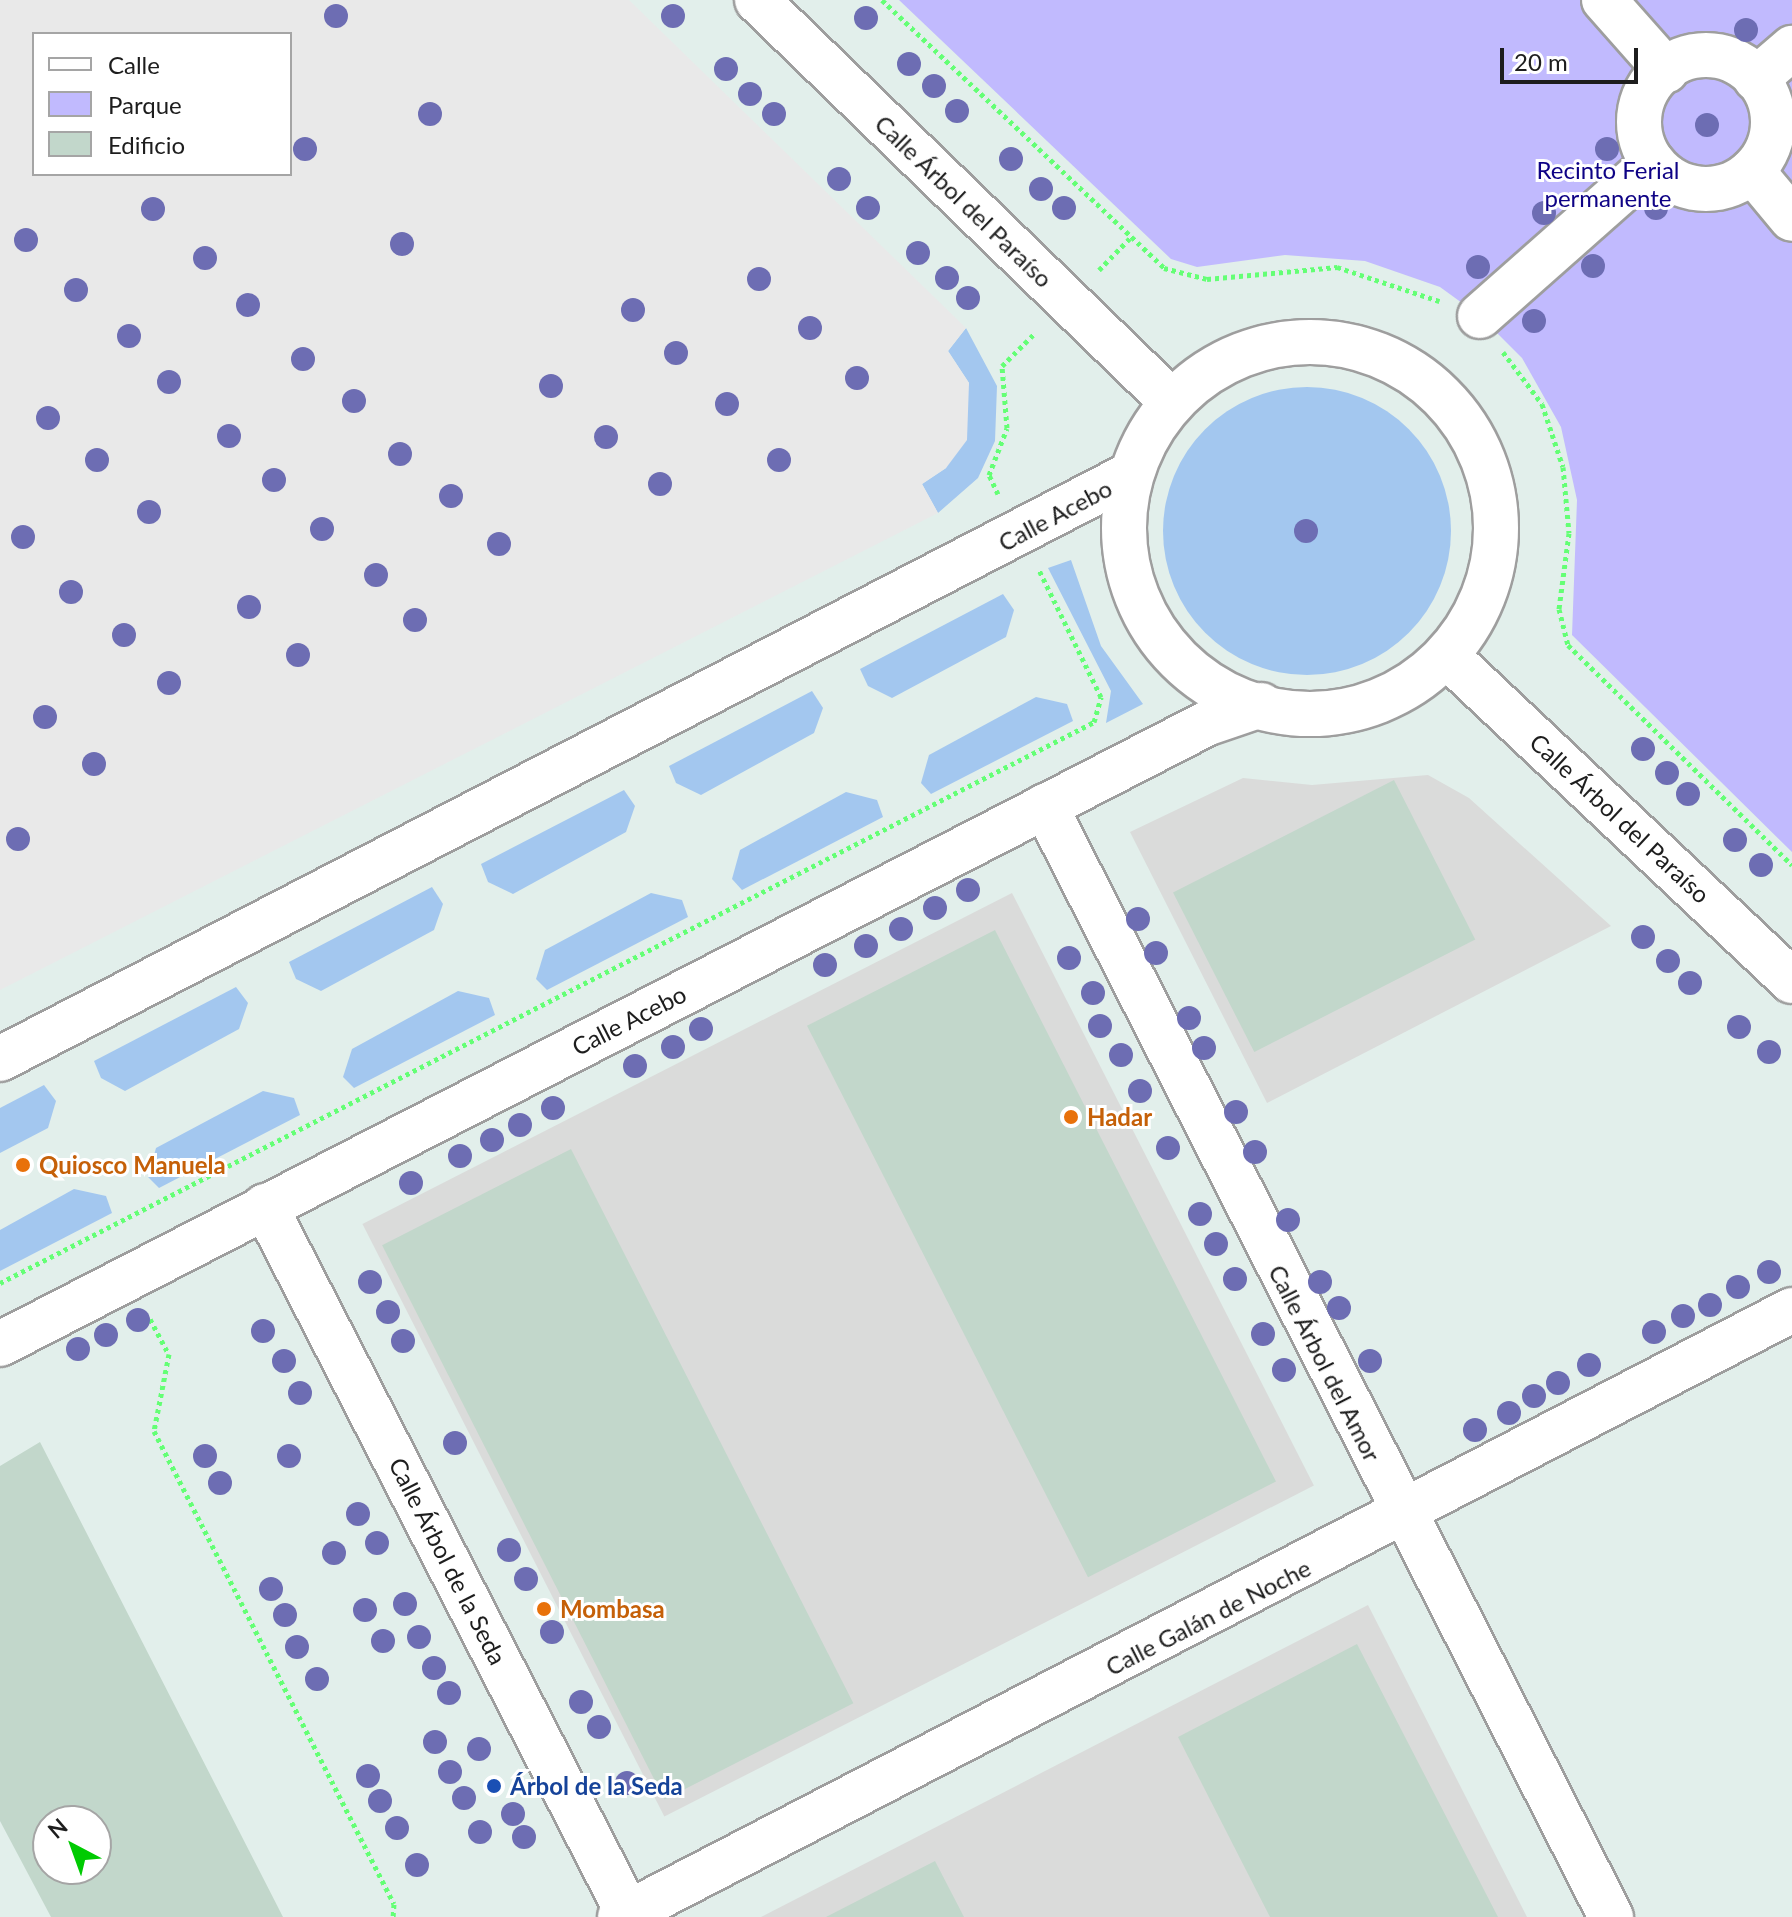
<!DOCTYPE html>
<meta charset="utf-8">
<style>
body{margin:0}
#map{position:relative;width:1792px;height:1917px;overflow:hidden;background:#e2efeb;font-family:Lato,sans-serif}
div>[style]{position:absolute}
[style*='--x']{left:calc(var(--x)*1px);top:calc(var(--y)*1px);width:calc(var(--w)*1px);rotate:calc(var(--a)*1deg)}
.residential>*{inset:0;background:#dadbda;transform-origin:0 0}
.grass>*{inset:0;background:#a3c7ef}
.round{border-radius:50%}
.park>*{inset:0;background:#c1bafe}
.parking>*{inset:0;background:#e9e9e9}
.building>*{inset:0;background:#c2d7cb;transform-origin:0 0}
.path>*{height:5px;margin-top:-2.5px;transform-origin:0;background:repeating-linear-gradient(90deg,#64ff75 0 4px,transparent 0 8px)}
.roads{filter:drop-shadow(2px 0 #9e9e9e) drop-shadow(-2px 0 #9e9e9e) drop-shadow(0 2px #9e9e9e) drop-shadow(0 -2px #9e9e9e)}
.minor>*{height:44px;margin:-22px;padding:0 22px;transform-origin:22px;border-radius:22px;background:#fff}
.minor>.ring{margin:-22px;padding:0;box-sizing:content-box;background:none;border:44px solid #fff;border-radius:50%}
.trees>*{width:24px;height:24px;margin:-12px;border-radius:50%;background:#6d6db3}
.dots>*{width:22px;height:22px;translate:-50% -50%;box-sizing:border-box;border:4px solid #fff;border-radius:50%}
span{translate:-50% -50%;white-space:nowrap;text-align:center;line-height:1.15;-webkit-text-stroke:6px #fff;paint-order:stroke}
.park-label{font-size:24px;color:#0e0285}
.street-label{font-size:24px;color:#1d1d1d}
.food-label{font-size:24px;color:#c56008;font-weight:700}
.left{translate:0 -50%;text-align:left}
.transit-label{font-size:24px;color:#164399;font-weight:700}
.legend{position:absolute;left:32px;top:32px;width:260px;height:144px;box-sizing:border-box;background:#fff;border:2px solid #a5a5a5;margin:0;padding:10px 14px;list-style:none;font-size:24px;color:#1d1d1d}
.legend li{display:flex;align-items:center;gap:16px;height:40px}
.legend b{width:40px;border:2px solid #a5a5a5}
.north{position:absolute;left:32px;top:1805px;width:80px;height:80px;box-sizing:border-box;background:#fff;border:2px solid #a5a5a5;border-radius:50%;rotate:319deg;font-size:22px;font-weight:700;line-height:32px;text-align:center;color:#1d1d1d}
.north::after{content:'';display:block;margin:auto;width:28px;height:36px;background:#00cb02;clip-path:polygon(50% 0,100% 100%,50% 72%,0 100%)}
.scale{position:absolute;left:1500px;top:48px;width:138px;height:36px;box-sizing:border-box;border:4px solid #1d1d1d;border-top:0;padding-left:10px;font-size:24px;line-height:28px;white-space:nowrap;color:#1d1d1d;-webkit-text-stroke:6px #fff;paint-order:stroke}
</style>
<div id="map">
<div class="residential">
<div style="clip-path:polygon(1428px 775px,1469px 798px,1611px 926px,1267px 1103px,1130px 832px,1243px 778px,1312px 785px)"></div>
<div style="left:1012px;top:893px;width:665px;height:729px;rotate:63deg"></div>
<div style="clip-path:polygon(1368px 1605px,1527px 1917px,761px 1917px)"></div>
</div>
<div class="grass">
<div style="clip-path:polygon(966px 328px,997px 386px,995px 441px,978px 478px,938px 513px,922px 484px,946px 468px,969px 383px,948px 351px)"></div>
<div class="round" style="left:1163px;top:387px;width:288px;height:288px"></div>
<div style="clip-path:polygon(1071px 560px,1101px 646px,1143px 704px,1106px 723px,1111px 691px,1048px 568px)"></div>
<div style="clip-path:polygon(1003px 594px,1014px 610px,1006px 637px,892px 698px,868px 686px,860px 669px)"></div>
<div style="clip-path:polygon(812px 691px,823px 708px,814px 733px,701px 795px,676px 783px,669px 766px)"></div>
<div style="clip-path:polygon(1036px 697px,1067px 704px,1073px 721px,931px 794px,921px 783px,929px 755px)"></div>
<div style="clip-path:polygon(624px 790px,635px 806px,626px 832px,513px 894px,488px 882px,481px 864px)"></div>
<div style="clip-path:polygon(846px 792px,877px 800px,883px 817px,742px 890px,732px 879px,740px 850px)"></div>
<div style="clip-path:polygon(432px 887px,443px 904px,434px 930px,321px 991px,296px 979px,289px 962px)"></div>
<div style="clip-path:polygon(651px 893px,682px 900px,688px 917px,547px 990px,536px 979px,545px 950px)"></div>
<div style="clip-path:polygon(236px 987px,248px 1003px,239px 1029px,125px 1091px,101px 1078px,94px 1061px)"></div>
<div style="clip-path:polygon(458px 991px,489px 998px,495px 1015px,354px 1088px,343px 1077px,352px 1049px)"></div>
<div style="clip-path:polygon(44px 1085px,56px 1101px,48px 1128px,0 1153px,0 1108px)"></div>
<div style="clip-path:polygon(263px 1091px,294px 1098px,300px 1115px,159px 1188px,148px 1177px,156px 1148px)"></div>
<div style="clip-path:polygon(74px 1189px,106px 1196px,112px 1213px,0 1271px,0 1230px)"></div>
</div>
<div class="park">
<div style="clip-path:polygon(899px 0,1792px 0,1792px 852px,1572px 635px,1577px 500px,1561px 427px,1522px 358px,1480px 316px,1440px 287px,1365px 261px,1285px 255px,1197px 267px,1171px 259px)"></div>
</div>
<div class="parking">
<div style="clip-path:polygon(evenodd,0 0,629px 0,966px 328px,948px 351px,969px 383px,967px 440px,946px 468px,922px 484px,938px 513px,0 990px,0 0,34px 34px,290px 34px,290px 174px,34px 174px,34px 34px)"></div>
</div>
<div class="building">
<div style="left:1394px;top:780px;width:179px;height:248px;rotate:63deg"></div>
<div style="left:995px;top:930px;width:619px;height:211px;rotate:63deg"></div>
<div style="left:571px;top:1149px;width:622px;height:212px;rotate:63deg"></div>
<div style="clip-path:polygon(evenodd,40px 1442px,283px 1917px,51px 1917px,0 1821px,0 1466px,40px 1442px,48px 1821px,96px 1821px,96px 1869px,48px 1869px,48px 1821px)"></div>
<div style="clip-path:polygon(1357px 1644px,1498px 1917px,1270px 1917px,1178px 1737px)"></div>
<div style="clip-path:polygon(935px 1861px,964px 1917px,826px 1917px)"></div>
</div>
<div class="path">
<div style="--x:882;--y:0;--w:389;--a:43.5"></div>
<div style="--x:1164;--y:268;--w:44;--a:14.3"></div>
<div style="--x:1207;--y:279;--w:131;--a:-5.3"></div>
<div style="--x:1337;--y:267;--w:108;--a:18.4"></div>
<div style="--x:1099;--y:270;--w:45;--a:-45.9"></div>
<div style="--x:1503;--y:352;--w:65;--a:53.1"></div>
<div style="--x:1542;--y:404;--w:66;--a:71.6"></div>
<div style="--x:1563;--y:467;--w:66;--a:84.8"></div>
<div style="--x:1569;--y:533;--w:77;--a:97.5"></div>
<div style="--x:1559;--y:609;--w:37;--a:76"></div>
<div style="--x:1568;--y:645;--w:314;--a:44.5"></div>
<div style="--x:998;--y:494;--w:21;--a:-115"></div>
<div style="--x:989;--y:475;--w:50;--a:-69"></div>
<div style="--x:1007;--y:428;--w:62;--a:-94.6"></div>
<div style="--x:1002;--y:366;--w:47;--a:-45"></div>
<div style="--x:0;--y:1283;--w:1229;--a:-27.15"></div>
<div style="--x:1094;--y:722;--w:26;--a:-74"></div>
<div style="--x:1101;--y:697;--w:141;--a:-116"></div>
<div style="--x:150;--y:1319;--w:40;--a:62"></div>
<div style="--x:169;--y:1354;--w:78;--a:101"></div>
<div style="--x:154;--y:1431;--w:530;--a:63.1"></div>
<div style="--x:394;--y:1904;--w:13;--a:94"></div>
</div>
<div class="roads">
<div class="minor">
<div style="--x:757;--y:0;--w:578;--a:44.09"></div>
<div style="--x:1604;--y:0;--w:94;--a:48.5"></div>
<div class="ring" style="left:1639px;top:55px;width:90px;height:90px"></div>
<div style="--x:1756;--y:79;--w:48;--a:-40.7"></div>
<div style="--x:1752;--y:171;--w:62;--a:50.2"></div>
<div style="--x:1480;--y:316;--w:231;--a:-41.5"></div>
<div class="ring" style="left:1124px;top:342px;width:328px;height:328px"></div>
<div style="--x:1447;--y:656;--w:474;--a:43.3"></div>
<div style="--x:1045;--y:806;--w:1247;--a:63"></div>
<div style="--x:0;--y:1059;--w:1271;--a:-27.35"></div>
<div style="--x:265;--y:1206;--w:799;--a:62.83"></div>
<div style="--x:0;--y:1344;--w:1358;--a:-27.21"></div>
<div style="--x:1208;--y:723;--w:56;--a:-18.8"></div>
<div style="--x:620;--y:1917;--w:1320;--a:-27.38"></div>
</div>
</div>
<div class="trees">
<div style="left:336px;top:16px"></div>
<div style="left:673px;top:16px"></div>
<div style="left:866px;top:18px"></div>
<div style="left:1746px;top:30px"></div>
<div style="left:909px;top:64px"></div>
<div style="left:726px;top:69px"></div>
<div style="left:934px;top:86px"></div>
<div style="left:750px;top:94px"></div>
<div style="left:957px;top:111px"></div>
<div style="left:430px;top:114px"></div>
<div style="left:774px;top:114px"></div>
<div style="left:1707px;top:125px"></div>
<div style="left:305px;top:149px"></div>
<div style="left:1607px;top:149px"></div>
<div style="left:1011px;top:159px"></div>
<div style="left:839px;top:179px"></div>
<div style="left:1041px;top:189px"></div>
<div style="left:868px;top:208px"></div>
<div style="left:1064px;top:208px"></div>
<div style="left:1656px;top:208px"></div>
<div style="left:153px;top:209px"></div>
<div style="left:1544px;top:213px"></div>
<div style="left:26px;top:240px"></div>
<div style="left:402px;top:244px"></div>
<div style="left:918px;top:253px"></div>
<div style="left:205px;top:258px"></div>
<div style="left:1593px;top:266px"></div>
<div style="left:1478px;top:267px"></div>
<div style="left:947px;top:278px"></div>
<div style="left:759px;top:279px"></div>
<div style="left:76px;top:290px"></div>
<div style="left:968px;top:298px"></div>
<div style="left:248px;top:305px"></div>
<div style="left:633px;top:310px"></div>
<div style="left:1534px;top:321px"></div>
<div style="left:810px;top:328px"></div>
<div style="left:129px;top:336px"></div>
<div style="left:676px;top:353px"></div>
<div style="left:303px;top:359px"></div>
<div style="left:857px;top:378px"></div>
<div style="left:169px;top:382px"></div>
<div style="left:551px;top:386px"></div>
<div style="left:354px;top:401px"></div>
<div style="left:727px;top:404px"></div>
<div style="left:48px;top:418px"></div>
<div style="left:229px;top:436px"></div>
<div style="left:606px;top:437px"></div>
<div style="left:400px;top:454px"></div>
<div style="left:97px;top:460px"></div>
<div style="left:779px;top:460px"></div>
<div style="left:274px;top:480px"></div>
<div style="left:660px;top:484px"></div>
<div style="left:451px;top:496px"></div>
<div style="left:149px;top:512px"></div>
<div style="left:322px;top:529px"></div>
<div style="left:1306px;top:531px"></div>
<div style="left:23px;top:537px"></div>
<div style="left:499px;top:544px"></div>
<div style="left:376px;top:575px"></div>
<div style="left:71px;top:592px"></div>
<div style="left:249px;top:607px"></div>
<div style="left:415px;top:620px"></div>
<div style="left:124px;top:635px"></div>
<div style="left:298px;top:655px"></div>
<div style="left:169px;top:683px"></div>
<div style="left:45px;top:717px"></div>
<div style="left:1643px;top:749px"></div>
<div style="left:94px;top:764px"></div>
<div style="left:1667px;top:773px"></div>
<div style="left:1688px;top:794px"></div>
<div style="left:18px;top:839px"></div>
<div style="left:1735px;top:840px"></div>
<div style="left:1761px;top:865px"></div>
<div style="left:968px;top:890px"></div>
<div style="left:935px;top:908px"></div>
<div style="left:1138px;top:919px"></div>
<div style="left:901px;top:929px"></div>
<div style="left:1643px;top:937px"></div>
<div style="left:866px;top:946px"></div>
<div style="left:1156px;top:953px"></div>
<div style="left:1069px;top:958px"></div>
<div style="left:1668px;top:961px"></div>
<div style="left:825px;top:965px"></div>
<div style="left:1690px;top:983px"></div>
<div style="left:1093px;top:993px"></div>
<div style="left:1189px;top:1018px"></div>
<div style="left:1100px;top:1026px"></div>
<div style="left:1739px;top:1027px"></div>
<div style="left:701px;top:1029px"></div>
<div style="left:673px;top:1047px"></div>
<div style="left:1204px;top:1048px"></div>
<div style="left:1769px;top:1052px"></div>
<div style="left:1121px;top:1055px"></div>
<div style="left:635px;top:1066px"></div>
<div style="left:1140px;top:1091px"></div>
<div style="left:553px;top:1108px"></div>
<div style="left:1236px;top:1112px"></div>
<div style="left:520px;top:1125px"></div>
<div style="left:492px;top:1140px"></div>
<div style="left:1168px;top:1148px"></div>
<div style="left:1255px;top:1152px"></div>
<div style="left:460px;top:1156px"></div>
<div style="left:411px;top:1183px"></div>
<div style="left:1200px;top:1214px"></div>
<div style="left:1288px;top:1220px"></div>
<div style="left:1216px;top:1244px"></div>
<div style="left:1769px;top:1272px"></div>
<div style="left:1235px;top:1279px"></div>
<div style="left:370px;top:1282px"></div>
<div style="left:1320px;top:1282px"></div>
<div style="left:1738px;top:1287px"></div>
<div style="left:1710px;top:1305px"></div>
<div style="left:1339px;top:1308px"></div>
<div style="left:388px;top:1312px"></div>
<div style="left:1683px;top:1316px"></div>
<div style="left:138px;top:1320px"></div>
<div style="left:263px;top:1331px"></div>
<div style="left:1654px;top:1332px"></div>
<div style="left:1263px;top:1334px"></div>
<div style="left:106px;top:1335px"></div>
<div style="left:403px;top:1341px"></div>
<div style="left:78px;top:1349px"></div>
<div style="left:284px;top:1361px"></div>
<div style="left:1370px;top:1361px"></div>
<div style="left:1589px;top:1365px"></div>
<div style="left:1284px;top:1370px"></div>
<div style="left:1558px;top:1383px"></div>
<div style="left:300px;top:1393px"></div>
<div style="left:1534px;top:1396px"></div>
<div style="left:1509px;top:1413px"></div>
<div style="left:1475px;top:1430px"></div>
<div style="left:455px;top:1443px"></div>
<div style="left:205px;top:1456px"></div>
<div style="left:289px;top:1456px"></div>
<div style="left:220px;top:1483px"></div>
<div style="left:358px;top:1514px"></div>
<div style="left:377px;top:1543px"></div>
<div style="left:509px;top:1550px"></div>
<div style="left:334px;top:1553px"></div>
<div style="left:526px;top:1579px"></div>
<div style="left:271px;top:1589px"></div>
<div style="left:405px;top:1604px"></div>
<div style="left:365px;top:1610px"></div>
<div style="left:285px;top:1615px"></div>
<div style="left:552px;top:1632px"></div>
<div style="left:419px;top:1637px"></div>
<div style="left:383px;top:1641px"></div>
<div style="left:297px;top:1647px"></div>
<div style="left:434px;top:1668px"></div>
<div style="left:317px;top:1679px"></div>
<div style="left:449px;top:1693px"></div>
<div style="left:581px;top:1702px"></div>
<div style="left:599px;top:1727px"></div>
<div style="left:435px;top:1742px"></div>
<div style="left:479px;top:1749px"></div>
<div style="left:450px;top:1772px"></div>
<div style="left:368px;top:1776px"></div>
<div style="left:627px;top:1783px"></div>
<div style="left:464px;top:1798px"></div>
<div style="left:380px;top:1801px"></div>
<div style="left:513px;top:1814px"></div>
<div style="left:397px;top:1828px"></div>
<div style="left:480px;top:1832px"></div>
<div style="left:524px;top:1837px"></div>
<div style="left:417px;top:1865px"></div>
</div>
<div class="dots">
<div style="left:1071px;top:1117px;background:#e8710a"></div>
<div style="left:23px;top:1165px;background:#e8710a"></div>
<div style="left:544px;top:1609px;background:#e8710a"></div>
<div style="left:494px;top:1786px;background:#1a4fb4"></div>
</div>
<div class="park-label">
<span style="left:1608px;top:184px">Recinto Ferial<br>permanente</span>
</div>
<div class="street-label">
<span style="left:964px;top:201px;rotate:44deg">Calle Árbol del Paraíso</span>
<span style="left:1055px;top:515px;rotate:-28deg">Calle Acebo</span>
<span style="left:1620px;top:818px;rotate:43deg">Calle Árbol del Paraíso</span>
<span style="left:629px;top:1020px;rotate:-27deg">Calle Acebo</span>
<span style="left:1325px;top:1363px;rotate:63deg">Calle Árbol del Amor</span>
<span style="left:448px;top:1561px;rotate:63deg">Calle Árbol de la Seda</span>
<span style="left:1208px;top:1617px;rotate:-27deg">Calle Galán de Noche</span>
</div>
<div class="food-label">
<span class="left" style="left:1087px;top:1117px">Hadar</span>
<span class="left" style="left:39px;top:1165px">Quiosco Manuela</span>
<span class="left" style="left:560px;top:1609px">Mombasa</span>
</div>
<div class="transit-label">
<span class="left" style="left:510px;top:1786px">Árbol de la Seda</span>
</div>
<ul class="legend">
<li><b style="height:10px;background:#fff"></b>Calle</li>
<li><b style="height:22px;background:#c1bafe"></b>Parque</li>
<li><b style="height:22px;background:#c2d7cb"></b>Edificio</li>
</ul>
<div class="north">N</div>
<div class="scale">20 m</div>
</div>
